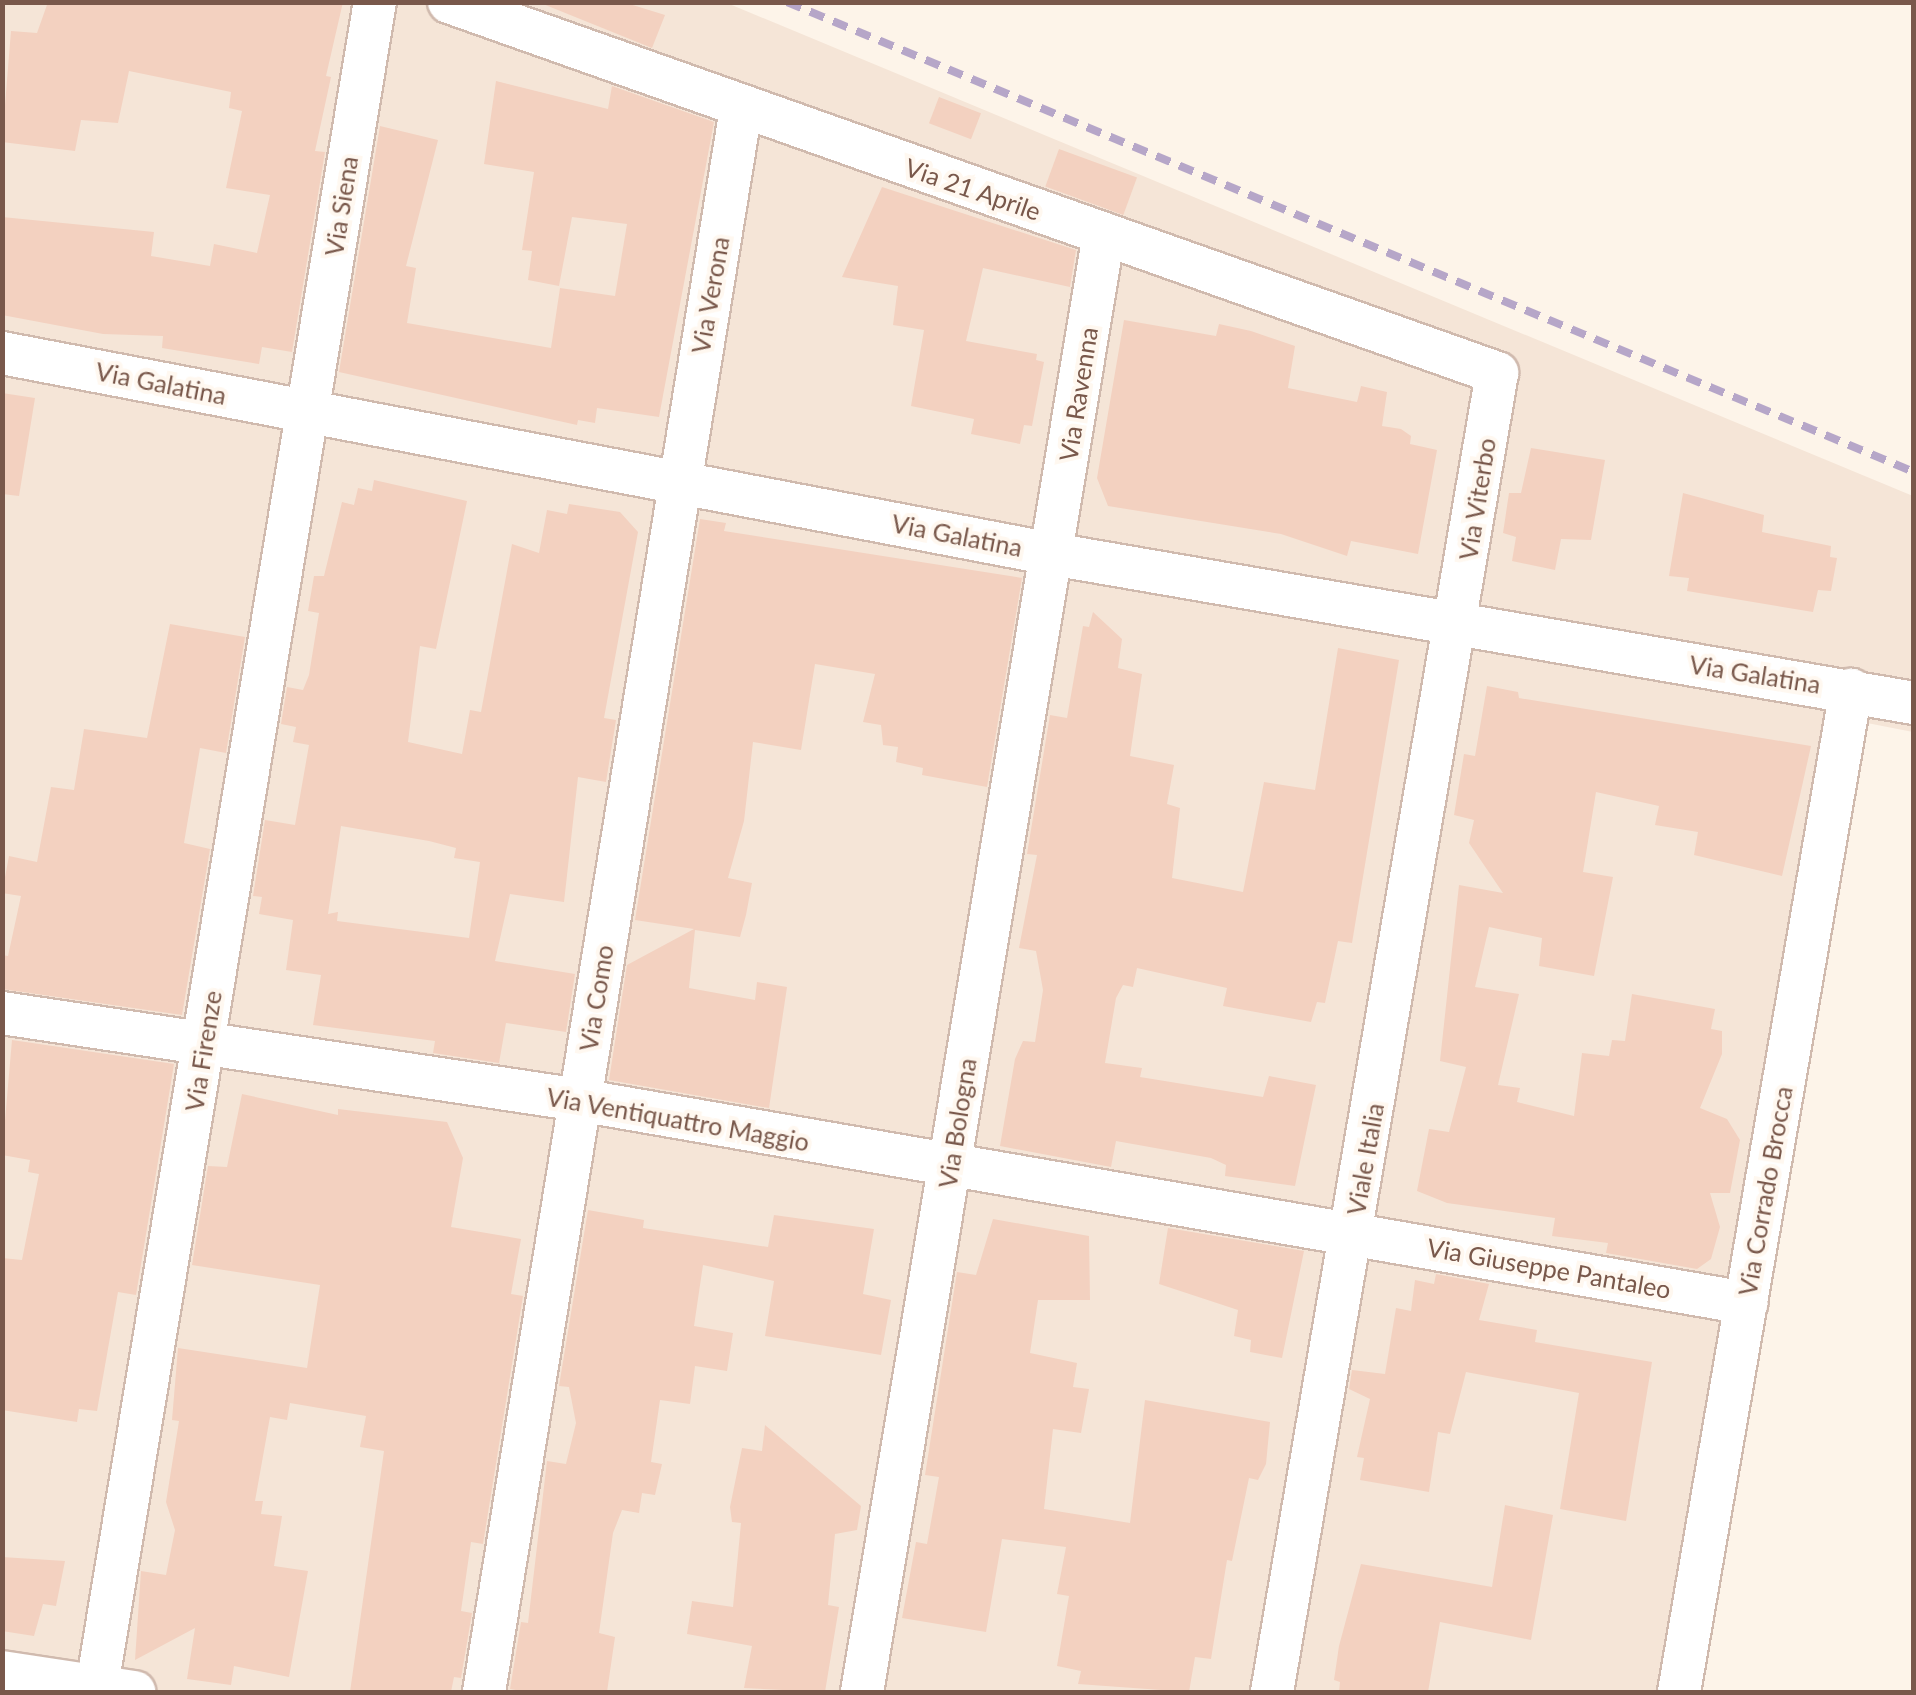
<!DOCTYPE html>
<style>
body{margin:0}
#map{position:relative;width:1916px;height:1695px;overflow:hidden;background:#fdf4e9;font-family:Lato,sans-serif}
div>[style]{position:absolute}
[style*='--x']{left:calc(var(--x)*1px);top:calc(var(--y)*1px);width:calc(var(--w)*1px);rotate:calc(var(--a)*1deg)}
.residential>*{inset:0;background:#f5e5d7}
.building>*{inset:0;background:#f3d1c0;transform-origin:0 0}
.roads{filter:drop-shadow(2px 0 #d0baae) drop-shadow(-2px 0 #d0baae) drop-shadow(0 2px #d0baae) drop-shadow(0 -2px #d0baae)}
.minor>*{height:42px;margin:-21px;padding:0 21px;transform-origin:21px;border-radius:21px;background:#fff}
.rail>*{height:8px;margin-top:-4px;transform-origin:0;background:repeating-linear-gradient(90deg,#b6a6c8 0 15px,transparent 0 25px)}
span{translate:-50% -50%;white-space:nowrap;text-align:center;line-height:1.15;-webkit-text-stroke:8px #fff8f0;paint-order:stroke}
.street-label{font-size:25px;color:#79584b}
.frame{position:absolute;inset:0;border:5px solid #79584b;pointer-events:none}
</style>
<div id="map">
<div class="residential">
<div style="clip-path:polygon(3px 3px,727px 3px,1913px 496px,1913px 732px,1862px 722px,1698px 1692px,3px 1692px)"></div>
</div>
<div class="building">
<div style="clip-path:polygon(48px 2px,343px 2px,326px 76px,331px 77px,315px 151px,325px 152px,292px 352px,262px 347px,259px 364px,162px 348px,163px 336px,103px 334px,2px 315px,2px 217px,154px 232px,151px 256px,210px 266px,214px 244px,257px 253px,270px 195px,226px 188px,242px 111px,229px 108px,231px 92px,129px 71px,118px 123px,81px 120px,75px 151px,2px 142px,11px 31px,37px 33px)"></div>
<div style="clip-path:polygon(538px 2px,623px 2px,665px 15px,652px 48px)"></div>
<div style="clip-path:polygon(496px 81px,608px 109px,612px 86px,714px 122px,659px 417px,597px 408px,595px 423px,578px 420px,577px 425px,339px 372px,380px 126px,438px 140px,406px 266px,416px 268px,407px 323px,551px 348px,560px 288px,615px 296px,627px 224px,572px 217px,559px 286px,528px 280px,532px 251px,522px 250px,534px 172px,484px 164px)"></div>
<div style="left:939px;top:97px;width:45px;height:28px;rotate:21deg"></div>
<div style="left:1059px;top:149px;width:83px;height:40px;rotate:20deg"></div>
<div style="clip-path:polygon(882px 187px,1076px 250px,1070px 287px,983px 268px,966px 341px,1037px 354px,1036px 360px,1044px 362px,1032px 426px,1024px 425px,1020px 444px,971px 434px,974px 419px,911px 406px,924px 330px,893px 325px,898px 286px,842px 277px)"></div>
<div style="clip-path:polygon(1124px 320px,1216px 336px,1219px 324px,1251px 331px,1295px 346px,1288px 388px,1357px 402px,1361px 386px,1387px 392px,1382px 426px,1401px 429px,1411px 436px,1410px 444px,1437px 450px,1418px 554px,1351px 541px,1347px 556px,1281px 534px,1108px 506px,1097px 478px)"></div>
<div style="clip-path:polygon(2px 393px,35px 398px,19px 496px,2px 494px)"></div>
<div style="clip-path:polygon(1531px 448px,1605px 460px,1591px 540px,1561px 539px,1555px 570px,1512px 561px,1516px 537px,1503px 533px,1509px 493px,1521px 493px)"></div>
<div style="clip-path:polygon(evenodd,374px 480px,467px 501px,436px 649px,420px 646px,408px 742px,462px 754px,470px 710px,481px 712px,512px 544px,539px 553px,547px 510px,567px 514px,569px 504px,620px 512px,638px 532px,604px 718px,616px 720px,606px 782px,578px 777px,564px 902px,510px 894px,495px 961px,575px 974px,566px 1032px,506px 1023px,499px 1063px,433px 1053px,435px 1041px,313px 1025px,321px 975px,286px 970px,293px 920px,259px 914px,262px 897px,253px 896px,265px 820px,295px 825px,309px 745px,293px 742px,296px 727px,281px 724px,287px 687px,303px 690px,309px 675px,319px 613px,308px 611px,314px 576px,324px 576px,342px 502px,354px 505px,358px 488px,372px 491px,374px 480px,341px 826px,429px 841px,456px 848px,454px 858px,480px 862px,469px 938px,337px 921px,338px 912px,328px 914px,341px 826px)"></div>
<div style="clip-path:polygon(1683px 493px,1764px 515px,1762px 532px,1831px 546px,1830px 557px,1837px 558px,1831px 591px,1818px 590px,1813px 612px,1687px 591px,1689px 578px,1669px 576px)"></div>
<div style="clip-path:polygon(700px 519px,726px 523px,724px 531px,1022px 578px,987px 787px,922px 775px,923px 768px,896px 762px,898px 747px,883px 745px,881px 725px,863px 722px,875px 674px,815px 664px,801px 750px,753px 742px,744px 821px,728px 878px,752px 883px,746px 915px,740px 937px,695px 930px,689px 988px,755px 1000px,757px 982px,787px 987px,769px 1108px,609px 1080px,627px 965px,694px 929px,635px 920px)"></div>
<div style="clip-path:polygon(1093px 612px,1122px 639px,1118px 668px,1142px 674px,1130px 756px,1174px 765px,1167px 804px,1180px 808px,1172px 878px,1243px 892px,1264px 782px,1315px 790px,1338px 648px,1399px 660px,1352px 943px,1338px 941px,1325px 1003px,1317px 1002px,1311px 1022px,1223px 1006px,1227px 988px,1137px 968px,1133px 987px,1123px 985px,1116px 998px,1105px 1063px,1142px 1068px,1140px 1077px,1263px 1097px,1269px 1076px,1316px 1085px,1295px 1186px,1225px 1176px,1226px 1165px,1211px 1158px,1116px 1141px,1111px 1167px,1000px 1146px,1015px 1059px,1023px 1041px,1035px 1042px,1043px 990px,1036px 951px,1019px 948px,1037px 855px,1027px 854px,1050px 715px,1067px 718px,1083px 626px,1089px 627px)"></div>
<div style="clip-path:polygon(170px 624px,245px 637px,226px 753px,200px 748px,184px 843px,210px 849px,182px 1015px,2px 989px,2px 955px,8px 956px,21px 896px,2px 893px,9px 856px,37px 862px,51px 787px,74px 790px,84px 729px,147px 738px)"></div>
<div style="clip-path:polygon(1487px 686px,1518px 692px,1519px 698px,1811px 746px,1782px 876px,1694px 855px,1698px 832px,1655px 825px,1659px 806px,1596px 792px,1583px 872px,1613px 877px,1594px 976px,1539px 966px,1542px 938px,1489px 927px,1475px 987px,1519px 994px,1498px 1085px,1520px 1088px,1517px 1102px,1574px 1116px,1582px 1053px,1609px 1056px,1612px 1040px,1625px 1041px,1632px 994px,1715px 1009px,1711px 1029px,1722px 1031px,1722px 1054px,1700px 1108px,1727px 1119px,1740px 1140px,1730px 1193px,1710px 1193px,1720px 1227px,1711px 1259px,1697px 1269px,1606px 1253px,1608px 1243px,1552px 1236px,1555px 1218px,1447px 1203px,1417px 1191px,1429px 1129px,1449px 1132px,1466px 1067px,1440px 1061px,1459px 885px,1503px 893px,1469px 843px,1474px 820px,1454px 815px,1464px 754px,1475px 756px)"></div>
<div style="clip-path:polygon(12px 1040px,174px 1064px,136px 1295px,118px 1292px,97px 1411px,79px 1409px,77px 1422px,2px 1410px,2px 1258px,22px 1260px,39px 1174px,28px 1172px,30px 1160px,2px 1155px)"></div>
<div style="clip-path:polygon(242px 1094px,338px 1115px,338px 1109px,447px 1122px,463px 1158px,451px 1227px,521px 1239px,511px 1294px,523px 1296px,483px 1544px,471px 1542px,461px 1611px,472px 1613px,461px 1678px,454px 1677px,451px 1692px,350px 1692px,384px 1451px,360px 1447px,366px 1416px,290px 1403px,287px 1420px,270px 1417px,255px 1501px,263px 1501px,261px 1514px,282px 1516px,274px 1566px,308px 1571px,289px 1677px,234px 1666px,231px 1685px,187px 1679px,195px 1628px,135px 1660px,141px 1571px,166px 1575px,175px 1530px,166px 1502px,179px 1421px,172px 1420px,178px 1348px,307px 1368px,320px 1285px,192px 1265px,208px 1166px,227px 1167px)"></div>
<div style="clip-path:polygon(588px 1210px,644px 1220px,643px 1228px,768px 1247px,774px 1215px,874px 1229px,863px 1294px,891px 1300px,881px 1355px,765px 1336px,774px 1281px,703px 1265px,694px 1326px,733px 1333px,727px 1371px,695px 1366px,690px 1404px,660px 1400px,651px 1462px,662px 1464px,655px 1495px,642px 1493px,639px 1513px,622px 1510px,613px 1533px,599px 1633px,615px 1637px,607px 1692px,527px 1692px,510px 1689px,521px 1622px,528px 1623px,547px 1461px,566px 1464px,576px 1423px,569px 1387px,559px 1386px)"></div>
<div style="clip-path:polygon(993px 1219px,1089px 1236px,1090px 1300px,1038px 1300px,1030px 1353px,1077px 1363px,1073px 1387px,1089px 1389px,1081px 1433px,1053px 1429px,1044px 1509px,1130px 1523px,1145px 1400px,1270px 1422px,1266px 1464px,1258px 1480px,1249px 1478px,1232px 1561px,1227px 1560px,1211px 1659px,1195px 1657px,1189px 1692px,1078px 1684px,1081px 1671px,1057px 1666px,1069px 1596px,1057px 1594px,1066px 1547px,1002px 1539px,986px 1632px,902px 1618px,916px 1542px,927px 1544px,939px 1477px,925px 1475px,957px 1272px,976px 1275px)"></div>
<div style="clip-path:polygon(1168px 1228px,1304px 1251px,1282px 1358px,1250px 1352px,1251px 1340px,1234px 1336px,1238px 1310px,1159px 1284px)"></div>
<div style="clip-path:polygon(1436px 1274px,1489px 1284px,1479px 1320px,1537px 1330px,1535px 1342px,1652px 1362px,1626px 1521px,1560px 1509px,1579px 1393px,1466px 1372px,1450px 1434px,1438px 1432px,1429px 1492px,1360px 1480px,1364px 1458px,1357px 1457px,1370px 1399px,1349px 1389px,1352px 1370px,1385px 1374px,1396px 1308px,1411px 1311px,1415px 1280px,1434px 1284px)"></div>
<div style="clip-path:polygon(765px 1425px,861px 1506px,857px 1530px,835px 1534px,828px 1605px,839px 1607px,825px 1692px,744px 1688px,752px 1646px,687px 1634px,692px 1601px,733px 1607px,741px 1523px,732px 1522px,730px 1507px,742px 1448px,762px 1451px)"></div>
<div style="clip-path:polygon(1505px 1505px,1553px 1515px,1531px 1640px,1440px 1622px,1428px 1692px,1339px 1692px,1340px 1682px,1334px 1680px,1339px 1646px,1361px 1564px,1492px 1587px)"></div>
<div style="clip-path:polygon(2px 1557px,65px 1561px,56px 1606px,43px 1604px,34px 1636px,2px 1631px)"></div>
</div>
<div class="roads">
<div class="minor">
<div style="--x:449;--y:2;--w:1112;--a:19.49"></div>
<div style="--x:1497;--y:373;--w:1338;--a:99.68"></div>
<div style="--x:2;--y:353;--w:1069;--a:10.84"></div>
<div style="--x:1052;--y:554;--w:875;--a:9.81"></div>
<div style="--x:2;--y:1013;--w:584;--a:8.57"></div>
<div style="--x:579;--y:1100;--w:1185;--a:9.87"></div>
<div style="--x:2;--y:1672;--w:134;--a:8.6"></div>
<div style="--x:96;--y:1692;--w:1713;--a:-80.63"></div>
<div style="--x:484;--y:1692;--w:1604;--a:-80.78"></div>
<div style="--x:862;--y:1692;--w:1478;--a:-80.58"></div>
<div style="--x:1679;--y:1692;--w:1017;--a:-80.26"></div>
</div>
</div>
<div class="rail">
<div style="--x:787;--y:2;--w:1221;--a:22.64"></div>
</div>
<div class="street-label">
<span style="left:973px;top:189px;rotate:19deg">Via 21 Aprile</span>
<span style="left:341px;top:206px;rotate:-81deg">Via Siena</span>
<span style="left:710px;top:295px;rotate:-80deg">Via Verona</span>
<span style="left:161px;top:383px;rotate:11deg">Via Galatina</span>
<span style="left:1078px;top:394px;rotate:-81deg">Via Ravenna</span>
<span style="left:1477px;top:499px;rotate:-81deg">Via Viterbo</span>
<span style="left:957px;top:535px;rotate:11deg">Via Galatina</span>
<span style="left:1755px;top:674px;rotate:9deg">Via Galatina</span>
<span style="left:596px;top:998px;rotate:-81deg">Via Como</span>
<span style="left:203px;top:1051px;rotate:-81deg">Via Firenze</span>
<span style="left:678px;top:1119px;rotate:10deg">Via Ventiquattro Maggio</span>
<span style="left:957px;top:1123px;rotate:-81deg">Via Bologna</span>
<span style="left:1365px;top:1159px;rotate:-80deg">Viale Italia</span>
<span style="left:1765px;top:1191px;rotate:-80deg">Via Corrado Brocca</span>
<span style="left:1549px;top:1268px;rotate:10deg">Via Giuseppe Pantaleo</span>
</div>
<div class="frame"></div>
</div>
